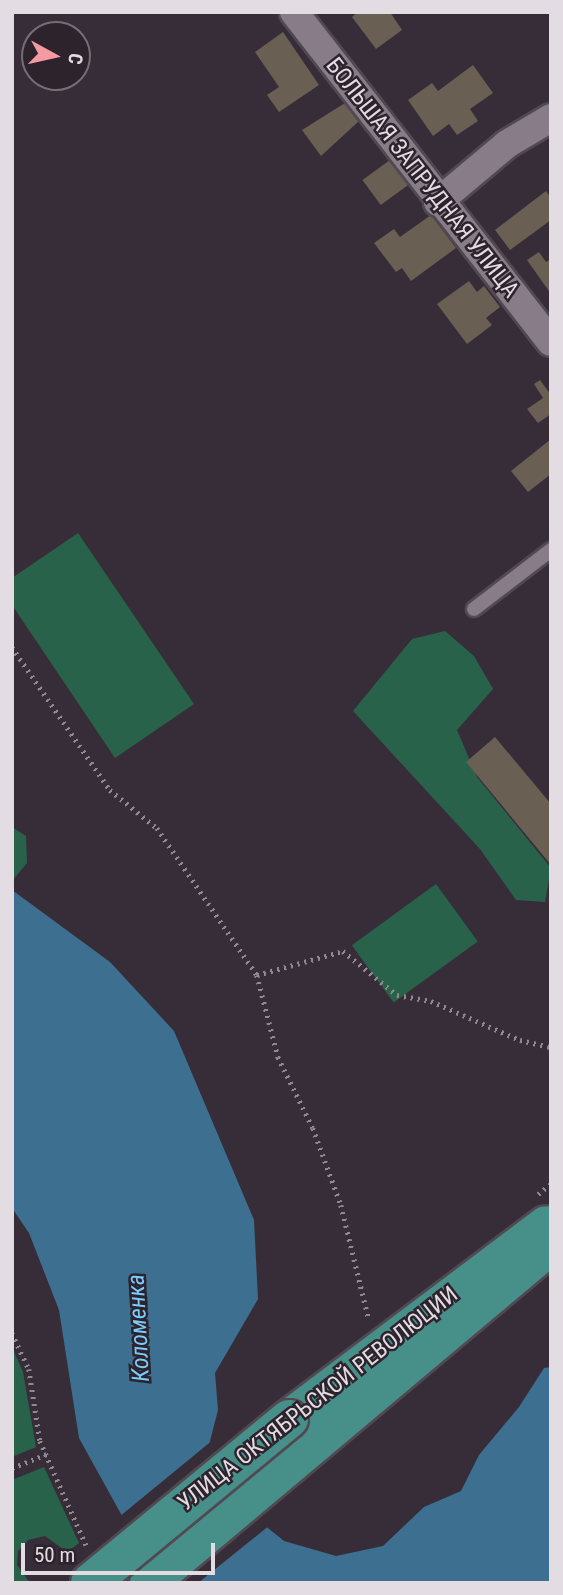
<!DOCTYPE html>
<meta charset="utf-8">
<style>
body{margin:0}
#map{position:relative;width:563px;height:1595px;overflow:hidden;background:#372d38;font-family:"Roboto Condensed",sans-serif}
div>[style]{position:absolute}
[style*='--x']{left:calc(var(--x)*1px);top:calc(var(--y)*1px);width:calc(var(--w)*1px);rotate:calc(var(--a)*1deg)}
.green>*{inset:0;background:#29624a;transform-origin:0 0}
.water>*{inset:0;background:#3d7090}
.pier>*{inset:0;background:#372d38}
.building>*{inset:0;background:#695f53;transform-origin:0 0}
.path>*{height:4.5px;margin-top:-2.25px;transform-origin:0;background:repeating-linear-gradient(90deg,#918992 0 2px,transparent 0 7px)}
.roads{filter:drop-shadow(2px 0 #514952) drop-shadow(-2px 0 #514952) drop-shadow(0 2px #514952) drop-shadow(0 -2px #514952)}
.service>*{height:14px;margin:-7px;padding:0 7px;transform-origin:7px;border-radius:7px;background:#877c88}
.minor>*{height:28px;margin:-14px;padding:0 14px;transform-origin:14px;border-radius:14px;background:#877c88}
.primary>*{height:38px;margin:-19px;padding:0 19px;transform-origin:19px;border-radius:19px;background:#478f89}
.bridges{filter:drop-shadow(2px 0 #514952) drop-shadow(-2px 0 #514952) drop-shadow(0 2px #514952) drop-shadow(0 -2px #514952)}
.primary-bridge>*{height:38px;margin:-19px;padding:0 19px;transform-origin:19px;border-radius:19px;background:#478f89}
span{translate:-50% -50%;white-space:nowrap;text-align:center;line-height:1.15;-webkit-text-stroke:5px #2d232d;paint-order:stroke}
.street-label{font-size:23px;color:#e3dce3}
.water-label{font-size:24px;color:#7ccbfc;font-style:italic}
.frame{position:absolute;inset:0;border:14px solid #e3dce3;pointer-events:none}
.north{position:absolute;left:21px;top:21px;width:70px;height:70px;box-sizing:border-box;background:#2d232d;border:2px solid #766d76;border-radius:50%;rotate:98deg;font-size:19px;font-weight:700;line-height:28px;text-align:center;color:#e3dce3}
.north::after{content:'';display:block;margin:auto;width:24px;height:32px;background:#f49aa0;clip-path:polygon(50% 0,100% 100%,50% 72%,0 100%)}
.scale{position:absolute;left:21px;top:1543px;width:194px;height:32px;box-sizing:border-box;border:4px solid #e3dce3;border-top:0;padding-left:9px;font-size:21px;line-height:24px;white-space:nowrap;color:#e3dce3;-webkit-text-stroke:5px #2d232d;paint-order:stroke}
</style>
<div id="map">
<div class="green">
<div style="clip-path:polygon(78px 533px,194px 704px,115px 758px,12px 605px,12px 578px)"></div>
<div style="clip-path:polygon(445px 631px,474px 656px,493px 689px,457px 730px,477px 777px,551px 868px,545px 902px,516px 900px,480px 849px,353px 711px,412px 639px)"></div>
<div style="clip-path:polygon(12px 827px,26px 836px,27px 863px,12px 881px)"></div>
<div style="left:436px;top:884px;width:71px;height:104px;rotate:54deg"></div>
<div style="clip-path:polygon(12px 1347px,23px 1372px,36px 1447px,12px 1457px)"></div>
<div style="clip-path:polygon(44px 1467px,79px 1543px,67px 1552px,45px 1536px,28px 1540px,18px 1551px,17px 1565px,30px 1583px,12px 1583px,12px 1480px)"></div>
</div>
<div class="water">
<div style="clip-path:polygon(12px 890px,110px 962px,174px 1031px,254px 1220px,258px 1299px,215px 1373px,218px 1410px,209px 1445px,258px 1520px,284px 1541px,336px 1556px,383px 1546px,424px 1507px,461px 1491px,479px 1455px,519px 1407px,544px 1368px,551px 1367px,551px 1583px,169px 1583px,121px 1514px,79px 1438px,59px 1310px,29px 1233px,12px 1208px)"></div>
</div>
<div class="pier">
<div style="clip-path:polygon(214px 1439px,212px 1445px,270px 1525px,198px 1583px,164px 1583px,119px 1517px)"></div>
</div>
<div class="building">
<div style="clip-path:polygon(358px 12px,390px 12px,402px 30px,376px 49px,352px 17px)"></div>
<div style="clip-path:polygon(283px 32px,319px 85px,279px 112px,267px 95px,279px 87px,255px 52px)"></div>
<div style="clip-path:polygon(473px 65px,493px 93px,470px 109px,478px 121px,457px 135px,449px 124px,433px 136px,408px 100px,432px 83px,438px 91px)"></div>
<div style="clip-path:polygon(345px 103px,359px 121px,321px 156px,302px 130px)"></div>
<div style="left:390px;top:160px;width:31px;height:34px;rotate:54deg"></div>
<div style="clip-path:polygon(546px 191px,551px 198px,551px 220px,510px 250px,495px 230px)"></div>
<div style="clip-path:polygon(431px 215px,456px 248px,411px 281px,402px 268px,396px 272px,374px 243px,394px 229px,400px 237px)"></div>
<div style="clip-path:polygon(539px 252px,546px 262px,551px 259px,551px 294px,527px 260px)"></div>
<div style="clip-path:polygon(469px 281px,477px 292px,484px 286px,500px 307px,486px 318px,492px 325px,467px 344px,437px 304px)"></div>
<div style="clip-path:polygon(540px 380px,551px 395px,551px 414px,538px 423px,527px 409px,543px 398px,534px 384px)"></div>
<div style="clip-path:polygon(551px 439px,551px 474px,528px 492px,511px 471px)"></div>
<div style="clip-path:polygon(495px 737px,551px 804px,551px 865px,466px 762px)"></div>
</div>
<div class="path">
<div style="--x:12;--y:647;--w:173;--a:55.6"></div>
<div style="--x:110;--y:790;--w:60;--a:39"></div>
<div style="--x:157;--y:828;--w:178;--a:55.8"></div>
<div style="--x:257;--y:975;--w:85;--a:75.6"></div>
<div style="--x:278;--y:1057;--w:79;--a:63.8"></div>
<div style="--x:313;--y:1128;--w:82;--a:70"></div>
<div style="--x:341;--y:1205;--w:118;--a:76.3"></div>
<div style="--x:257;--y:975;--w:89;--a:-15.6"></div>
<div style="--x:343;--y:951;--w:70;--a:39.2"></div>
<div style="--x:397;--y:995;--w:35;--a:10"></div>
<div style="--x:431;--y:1001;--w:97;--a:23.7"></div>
<div style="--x:520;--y:1040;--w:32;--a:13"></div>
<div style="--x:538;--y:1194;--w:16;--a:-38"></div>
<div style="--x:12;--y:1333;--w:40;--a:65"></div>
<div style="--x:29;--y:1369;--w:73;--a:81.3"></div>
<div style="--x:40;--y:1441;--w:114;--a:66.1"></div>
<div style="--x:12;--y:1468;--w:37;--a:-22"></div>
</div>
<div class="roads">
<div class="service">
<div style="--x:474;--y:609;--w:97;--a:-37.5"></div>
</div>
<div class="minor">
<div style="--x:294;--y:12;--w:418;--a:52.1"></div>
<div style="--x:438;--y:202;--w:90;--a:-40"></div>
<div style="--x:507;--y:144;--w:51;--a:-30.6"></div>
</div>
<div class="primary">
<div style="--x:289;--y:1419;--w:322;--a:-37"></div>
<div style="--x:149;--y:1583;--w:525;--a:-40.06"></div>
</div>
</div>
<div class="bridges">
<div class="primary-bridge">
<div style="--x:90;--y:1583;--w:258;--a:-39.5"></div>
</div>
</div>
<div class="street-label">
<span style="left:422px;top:178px;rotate:52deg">БОЛЬШАЯ ЗАПРУДНАЯ УЛИЦА</span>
<span style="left:318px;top:1399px;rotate:-38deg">УЛИЦА ОКТЯБРЬСКОЙ РЕВОЛЮЦИИ</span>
</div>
<div class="water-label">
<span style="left:139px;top:1328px;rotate:-93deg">Коломенка</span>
</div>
<div class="frame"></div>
<div class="north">С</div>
<div class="scale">50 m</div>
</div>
